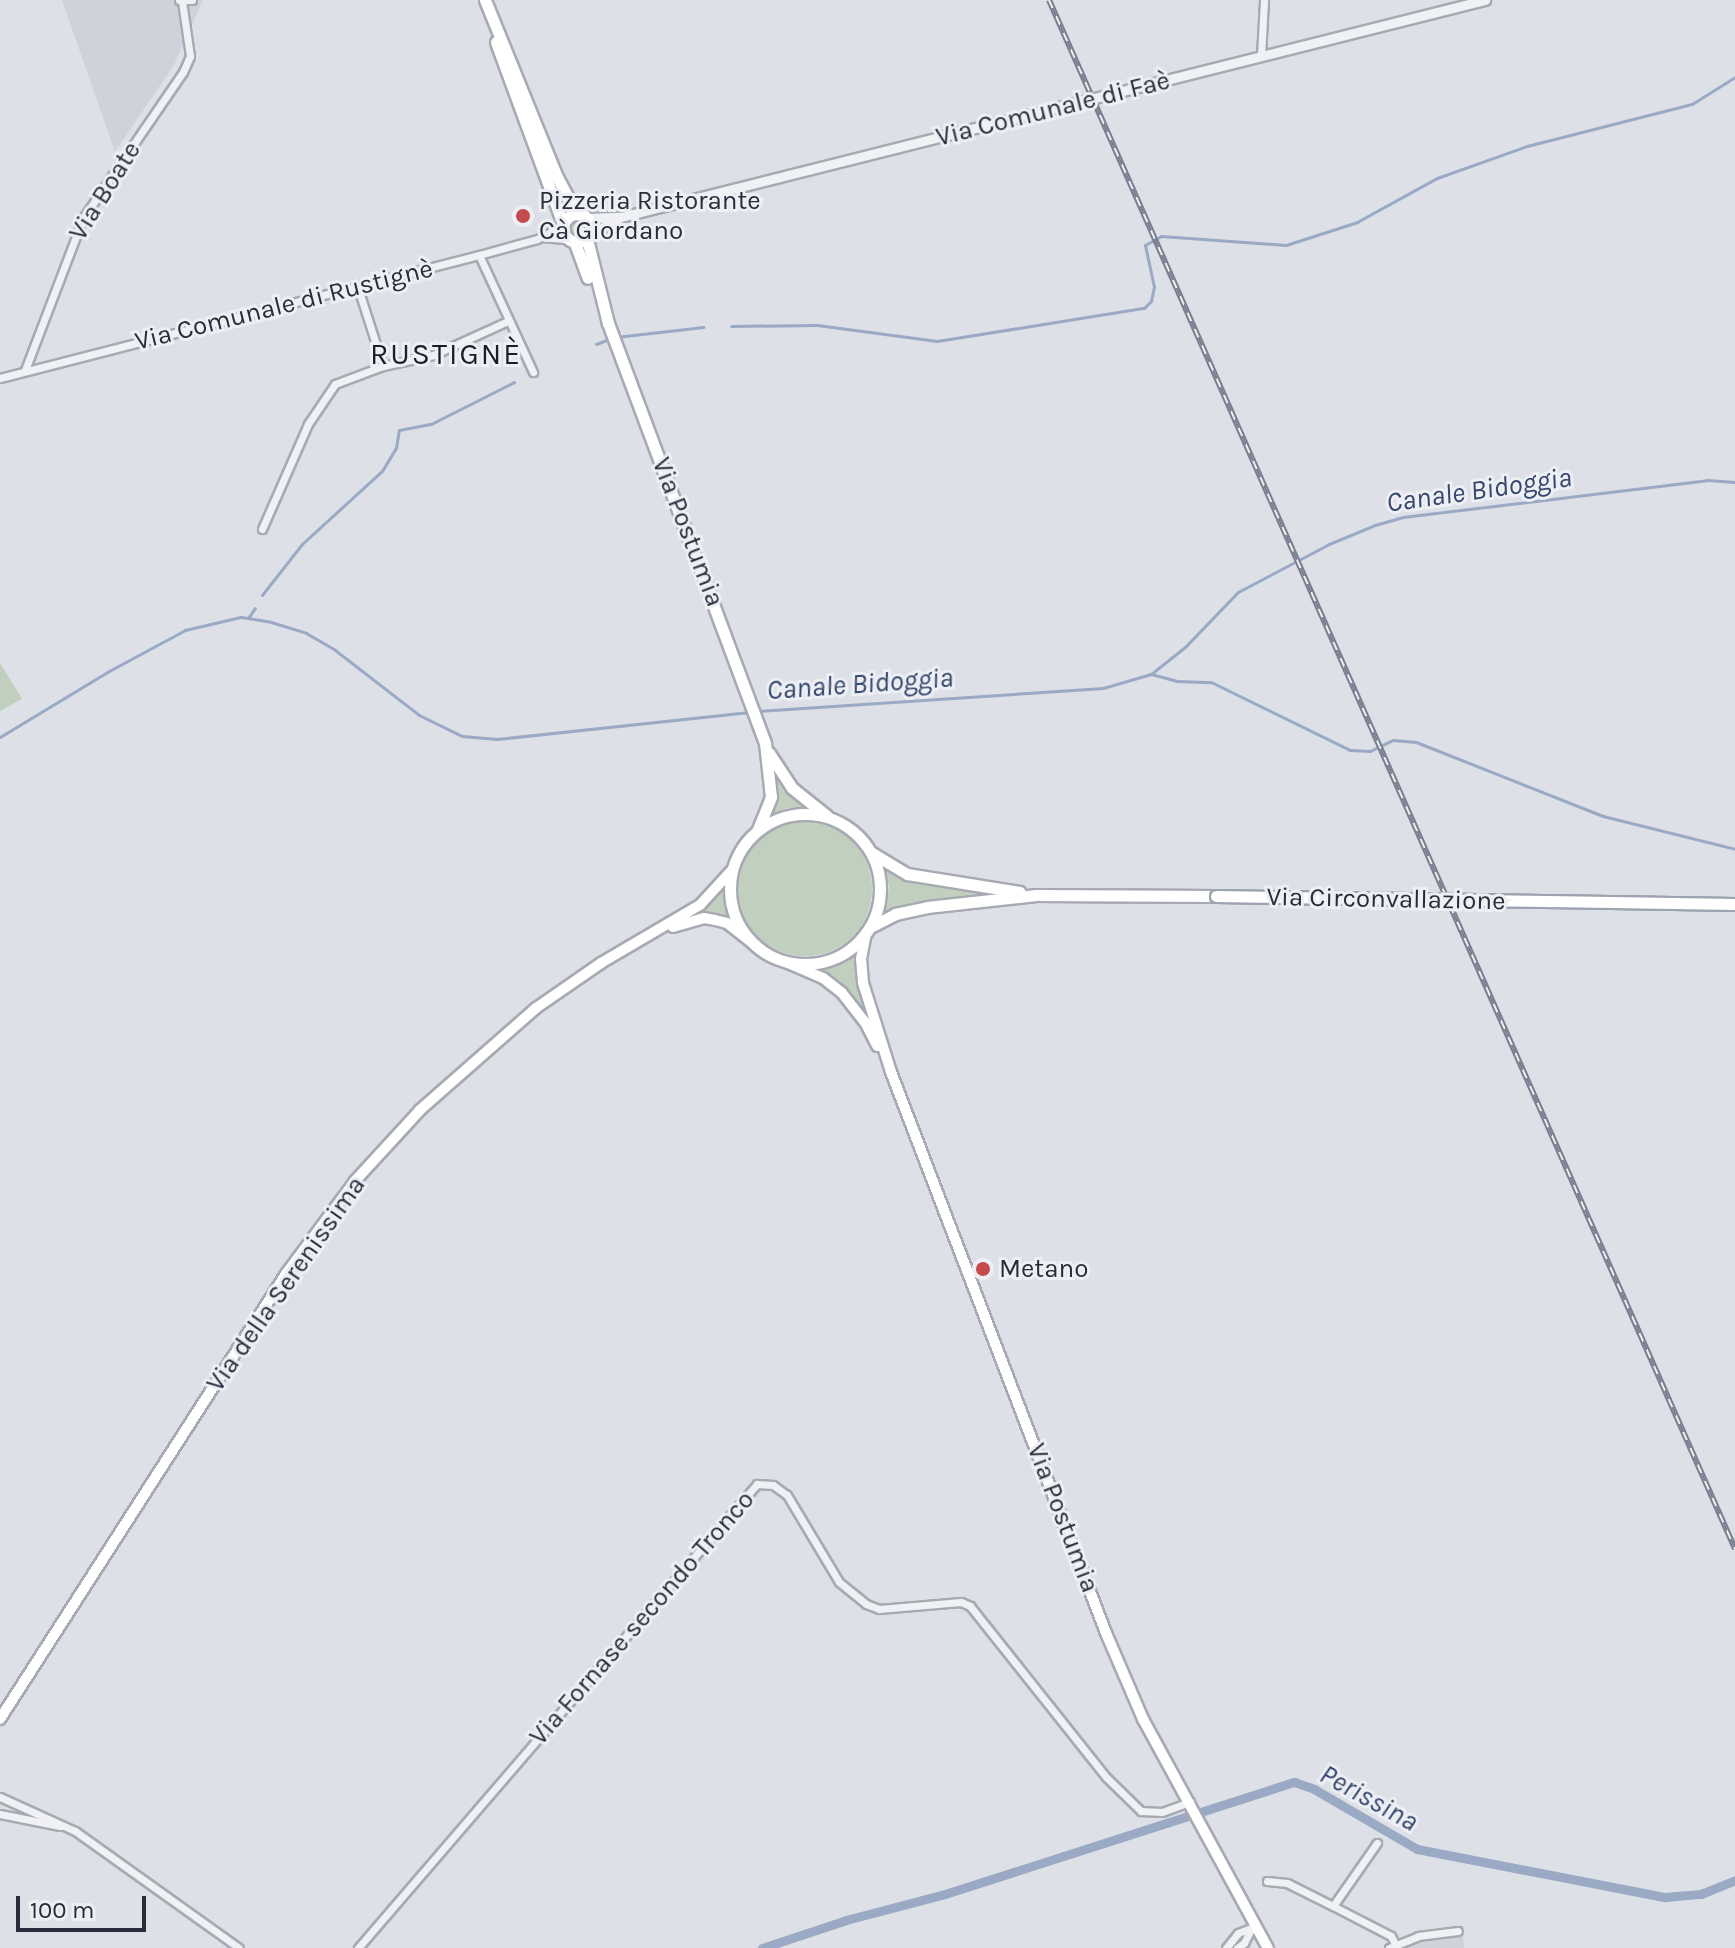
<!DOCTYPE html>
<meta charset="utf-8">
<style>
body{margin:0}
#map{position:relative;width:1735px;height:1948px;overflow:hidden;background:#dde0e6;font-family:Karla,sans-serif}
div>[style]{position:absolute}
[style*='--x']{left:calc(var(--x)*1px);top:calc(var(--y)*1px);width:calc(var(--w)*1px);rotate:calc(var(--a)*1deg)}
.built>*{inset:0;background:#d0d2db}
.green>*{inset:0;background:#c1cfbf}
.round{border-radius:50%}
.stream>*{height:3px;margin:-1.5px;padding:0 1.5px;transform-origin:1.5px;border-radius:1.5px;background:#9aa9c4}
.canal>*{height:9px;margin:-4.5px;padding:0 4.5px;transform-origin:4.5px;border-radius:4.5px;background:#9aa9c4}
.roads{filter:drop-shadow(2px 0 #a7aab3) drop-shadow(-2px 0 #a7aab3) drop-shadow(0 2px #a7aab3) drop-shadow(0 -2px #a7aab3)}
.minor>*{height:7px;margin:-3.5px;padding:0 3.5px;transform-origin:3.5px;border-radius:3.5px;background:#f0f1f5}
.tertiary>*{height:9px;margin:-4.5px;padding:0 4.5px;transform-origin:4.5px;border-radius:4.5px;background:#f0f1f5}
.secondary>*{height:10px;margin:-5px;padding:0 5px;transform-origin:5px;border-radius:5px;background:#fff}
.primary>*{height:11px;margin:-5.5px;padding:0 5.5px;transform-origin:5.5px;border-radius:5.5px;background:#fff}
.primary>.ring{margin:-5.5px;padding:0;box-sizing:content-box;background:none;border:11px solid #fff;border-radius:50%}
.rail>*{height:6px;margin-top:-3px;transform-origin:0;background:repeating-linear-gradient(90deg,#edeff4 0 9px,#787e8e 0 18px);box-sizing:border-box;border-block:2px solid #787e8e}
.bridges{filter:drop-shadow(2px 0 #9ea3b1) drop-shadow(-2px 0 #9ea3b1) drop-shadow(0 2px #9ea3b1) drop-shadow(0 -2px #9ea3b1)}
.primary-bridge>*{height:11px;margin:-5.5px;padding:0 5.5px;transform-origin:5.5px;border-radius:5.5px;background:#fff}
.dots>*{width:22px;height:22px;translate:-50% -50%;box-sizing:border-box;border:4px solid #edeff4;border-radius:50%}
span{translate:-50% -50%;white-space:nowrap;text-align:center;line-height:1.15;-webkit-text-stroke:6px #edeff4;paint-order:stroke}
.street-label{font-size:26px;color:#282d3c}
.poi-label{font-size:26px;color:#282d3c}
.left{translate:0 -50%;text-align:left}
.water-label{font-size:28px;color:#35476c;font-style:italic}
.quarter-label{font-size:30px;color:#1a1e2c;letter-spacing:2px}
.scale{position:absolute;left:16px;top:1896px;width:130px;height:36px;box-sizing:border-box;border:4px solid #282d3c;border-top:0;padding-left:10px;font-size:24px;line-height:28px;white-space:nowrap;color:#282d3c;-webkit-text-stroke:6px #edeff4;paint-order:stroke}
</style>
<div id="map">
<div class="built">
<div style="clip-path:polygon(62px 0,203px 0,174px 65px,115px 152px)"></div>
<div style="clip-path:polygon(1463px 1936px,1464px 1948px,1400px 1948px,1419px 1940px)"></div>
</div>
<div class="green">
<div class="round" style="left:564px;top:219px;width:22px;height:22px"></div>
<div style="clip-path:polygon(0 663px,22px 699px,0 711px)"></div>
<div style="clip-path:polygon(768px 756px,810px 807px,787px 808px,769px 815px)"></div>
<div class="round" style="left:738px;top:822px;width:134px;height:134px"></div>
<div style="clip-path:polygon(885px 869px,903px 877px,1005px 894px,883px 915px,889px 887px)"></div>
<div style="clip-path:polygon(723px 890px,729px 920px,679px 922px,706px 906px)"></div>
<div style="clip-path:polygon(860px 949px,876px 1033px,848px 993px,817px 971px,840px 963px)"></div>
</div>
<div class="stream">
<div style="--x:731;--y:326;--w:86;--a:-0.7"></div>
<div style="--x:817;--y:325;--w:121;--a:7.6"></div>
<div style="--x:937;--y:341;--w:210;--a:-9.1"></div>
<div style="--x:1144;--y:308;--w:10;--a:-45"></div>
<div style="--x:1151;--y:301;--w:14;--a:-78"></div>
<div style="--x:1154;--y:287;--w:43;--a:-102.1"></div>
<div style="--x:1145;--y:245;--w:18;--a:-29"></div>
<div style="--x:1161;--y:236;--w:125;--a:4.1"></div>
<div style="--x:1286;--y:245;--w:75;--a:-17.9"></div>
<div style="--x:1357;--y:222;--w:91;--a:-28.8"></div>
<div style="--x:1437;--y:178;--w:96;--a:-19.6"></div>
<div style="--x:1527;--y:146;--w:170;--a:-14.3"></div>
<div style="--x:1692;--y:104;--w:51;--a:-32.1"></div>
<div style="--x:616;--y:337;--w:88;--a:-6.6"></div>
<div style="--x:596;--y:344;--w:14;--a:-21"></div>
<div style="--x:262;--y:595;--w:65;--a:-51.9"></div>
<div style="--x:302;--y:544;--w:108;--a:-42.4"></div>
<div style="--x:382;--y:471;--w:27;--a:-59"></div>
<div style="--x:396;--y:448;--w:18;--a:-81"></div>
<div style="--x:399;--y:430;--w:33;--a:-11"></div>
<div style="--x:431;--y:424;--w:93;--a:-26.8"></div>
<div style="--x:248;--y:618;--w:12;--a:-55"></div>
<div style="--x:1151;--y:674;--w:28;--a:15"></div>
<div style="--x:1178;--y:681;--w:33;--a:2"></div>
<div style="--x:1211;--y:682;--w:155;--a:26.1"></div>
<div style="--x:1350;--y:750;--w:20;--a:3"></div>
<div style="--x:1370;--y:751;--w:25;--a:-26"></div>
<div style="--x:1393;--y:740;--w:23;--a:5"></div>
<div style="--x:1416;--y:742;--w:201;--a:21.6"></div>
<div style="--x:1603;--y:816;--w:136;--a:14"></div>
<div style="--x:757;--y:711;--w:347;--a:-3.8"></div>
<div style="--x:1103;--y:688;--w:50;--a:-16.3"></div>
<div style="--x:1151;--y:674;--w:43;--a:-38.5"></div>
<div style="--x:1185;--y:647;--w:76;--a:-46.1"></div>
<div style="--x:1238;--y:592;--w:103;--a:-27.8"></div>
<div style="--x:1329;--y:544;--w:50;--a:-22.4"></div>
<div style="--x:1375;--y:525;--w:29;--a:-16"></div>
<div style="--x:1403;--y:517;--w:306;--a:-6.9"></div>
<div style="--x:1707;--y:480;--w:28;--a:4"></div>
<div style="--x:0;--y:737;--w:127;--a:-31.2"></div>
<div style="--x:109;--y:671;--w:86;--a:-28.3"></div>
<div style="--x:185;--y:630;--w:57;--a:-13.1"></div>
<div style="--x:241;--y:617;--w:30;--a:9"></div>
<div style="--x:271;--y:622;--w:37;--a:17"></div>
<div style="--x:306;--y:633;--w:34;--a:30"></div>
<div style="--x:335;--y:650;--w:106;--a:37.7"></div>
<div style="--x:419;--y:715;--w:48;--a:26"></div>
<div style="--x:462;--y:736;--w:35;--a:5"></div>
<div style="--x:497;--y:739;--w:254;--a:-6.1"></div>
</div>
<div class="canal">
<div style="--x:762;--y:1948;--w:89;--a:-18.4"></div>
<div style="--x:846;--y:1920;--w:102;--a:-14.7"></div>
<div style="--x:945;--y:1894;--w:367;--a:-17.8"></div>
<div style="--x:1294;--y:1782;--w:21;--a:19"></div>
<div style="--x:1314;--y:1789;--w:119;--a:30.2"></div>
<div style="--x:1417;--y:1849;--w:253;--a:11"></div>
<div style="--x:1665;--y:1897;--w:36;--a:-5"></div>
<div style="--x:1701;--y:1894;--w:37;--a:-22"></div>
</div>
<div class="roads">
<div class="minor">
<div style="--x:179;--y:0;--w:13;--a:0"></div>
<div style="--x:1261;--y:56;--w:56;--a:-86.9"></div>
<div style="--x:542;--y:237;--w:25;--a:5"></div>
<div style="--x:479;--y:255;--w:129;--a:65.2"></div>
<div style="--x:357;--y:285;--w:85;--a:72.2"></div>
<div style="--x:25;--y:370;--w:163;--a:-69.1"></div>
<div style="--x:83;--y:218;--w:177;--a:-55.6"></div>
<div style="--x:183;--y:72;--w:17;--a:-66"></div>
<div style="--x:190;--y:56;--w:56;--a:-98.3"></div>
<div style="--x:0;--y:378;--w:495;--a:-14.4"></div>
<div style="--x:479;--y:255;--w:60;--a:-15.4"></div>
<div style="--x:537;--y:239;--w:29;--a:-27"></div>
<div style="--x:262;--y:529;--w:115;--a:-66.3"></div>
<div style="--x:308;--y:424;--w:48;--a:-56"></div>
<div style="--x:335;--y:384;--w:51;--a:-20.6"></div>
<div style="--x:383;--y:366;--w:51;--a:-12.4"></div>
<div style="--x:433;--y:355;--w:82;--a:-24.4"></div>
<div style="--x:0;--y:1797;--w:82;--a:24.4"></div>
<div style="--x:75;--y:1831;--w:201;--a:35.5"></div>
<div style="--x:0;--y:1814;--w:61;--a:11.3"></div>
<div style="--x:1267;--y:1881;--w:20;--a:6"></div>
<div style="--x:1287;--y:1883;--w:51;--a:26.6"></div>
<div style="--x:1333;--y:1906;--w:65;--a:27.3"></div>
<div style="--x:1391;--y:1936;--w:11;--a:63"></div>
<div style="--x:1333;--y:1906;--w:77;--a:-55.1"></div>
<div style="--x:358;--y:1948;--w:612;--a:-49.31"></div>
<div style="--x:757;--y:1484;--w:16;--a:4"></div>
<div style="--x:773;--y:1485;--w:17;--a:36"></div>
<div style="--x:787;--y:1495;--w:101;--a:59.1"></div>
<div style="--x:839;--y:1582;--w:35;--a:39"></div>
<div style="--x:866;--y:1604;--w:14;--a:21"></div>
<div style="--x:879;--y:1609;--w:82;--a:-4.9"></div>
<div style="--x:961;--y:1602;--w:10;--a:24"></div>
<div style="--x:970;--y:1606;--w:218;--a:51.5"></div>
<div style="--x:1106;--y:1777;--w:49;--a:44.2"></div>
<div style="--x:1141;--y:1811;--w:21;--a:3"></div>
<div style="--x:1162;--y:1812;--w:30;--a:-20"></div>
<div style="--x:1226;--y:1948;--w:19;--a:-51"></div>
<div style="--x:1238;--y:1933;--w:19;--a:-21"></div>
<div style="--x:1237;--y:1948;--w:9;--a:-36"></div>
<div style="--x:1244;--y:1943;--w:16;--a:-63"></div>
<div style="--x:1389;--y:1948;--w:31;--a:-22"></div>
<div style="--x:1418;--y:1936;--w:40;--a:-7.1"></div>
</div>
<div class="tertiary">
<div style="--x:587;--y:218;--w:34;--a:-2"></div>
<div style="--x:621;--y:217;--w:891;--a:-14.1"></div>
<div style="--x:591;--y:233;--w:30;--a:-27"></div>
</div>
<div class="secondary">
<div style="--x:673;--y:927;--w:32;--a:-16"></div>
<div style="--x:704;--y:918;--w:11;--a:10"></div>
<div style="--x:715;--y:920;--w:12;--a:14"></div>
<div style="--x:727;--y:923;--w:28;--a:38"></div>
<div style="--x:866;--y:933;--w:26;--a:101"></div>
<div style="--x:861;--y:959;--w:24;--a:85"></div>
<div style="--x:863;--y:983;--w:93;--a:72.5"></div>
<div style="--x:891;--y:1072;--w:601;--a:69.03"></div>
<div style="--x:1106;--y:1633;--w:94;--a:66.7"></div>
<div style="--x:1143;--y:1719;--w:261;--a:61.4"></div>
<div style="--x:783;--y:961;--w:43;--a:23"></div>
<div style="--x:823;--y:978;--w:24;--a:38"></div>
<div style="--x:842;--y:993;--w:37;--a:52"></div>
<div style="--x:865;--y:1022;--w:27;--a:63"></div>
<div style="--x:0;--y:1719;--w:529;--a:-57.27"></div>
<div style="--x:286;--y:1274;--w:116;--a:-53.4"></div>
<div style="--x:355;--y:1181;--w:96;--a:-47.5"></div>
<div style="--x:420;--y:1110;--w:154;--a:-41.3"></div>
<div style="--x:536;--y:1008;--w:79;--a:-34.7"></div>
<div style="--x:601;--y:963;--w:115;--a:-30.4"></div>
<div style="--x:700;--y:905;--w:47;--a:-47.6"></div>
</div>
<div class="primary">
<div style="--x:485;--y:0;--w:189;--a:67.9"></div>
<div style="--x:556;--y:175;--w:27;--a:62"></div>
<div style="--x:569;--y:199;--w:23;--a:47"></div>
<div style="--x:496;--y:42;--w:194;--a:69.8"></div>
<div class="ring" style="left:563px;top:214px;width:17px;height:17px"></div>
<div style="--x:587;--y:239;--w:87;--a:76"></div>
<div style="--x:608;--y:323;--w:448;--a:69.5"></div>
<div style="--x:765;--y:743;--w:54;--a:83.7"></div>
<div style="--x:771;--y:797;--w:35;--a:112"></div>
<div style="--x:575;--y:243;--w:37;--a:70"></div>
<div style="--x:769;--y:753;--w:42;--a:56.7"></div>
<div style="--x:792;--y:788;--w:45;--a:38.7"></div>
<div class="ring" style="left:730px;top:814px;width:139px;height:139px"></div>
<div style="--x:872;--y:853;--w:41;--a:31"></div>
<div style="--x:907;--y:874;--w:114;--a:9.1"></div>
<div style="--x:870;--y:927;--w:28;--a:-27"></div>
<div style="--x:895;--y:914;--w:33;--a:-12"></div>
<div style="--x:927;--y:907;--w:110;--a:-6.3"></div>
<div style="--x:1036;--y:895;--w:180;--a:0.3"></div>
</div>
</div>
<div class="rail">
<div style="--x:1049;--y:0;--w:1694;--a:66.11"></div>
</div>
<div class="bridges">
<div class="primary-bridge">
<div style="--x:1216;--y:896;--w:519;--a:0.88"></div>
</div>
</div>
<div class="dots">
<div style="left:523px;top:216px;background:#c44a4c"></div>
<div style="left:983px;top:1269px;background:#c44a4c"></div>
</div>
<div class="street-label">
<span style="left:1053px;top:109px;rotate:-14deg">Via Comunale di Faè</span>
<span style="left:105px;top:191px;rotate:-58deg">Via Boate</span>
<span style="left:284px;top:305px;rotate:-14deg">Via Comunale di Rustignè</span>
<span style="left:688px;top:532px;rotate:69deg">Via Postumia</span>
<span style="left:1386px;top:899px;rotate:1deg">Via Circonvallazione</span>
<span style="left:286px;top:1284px;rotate:-55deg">Via della Serenissima</span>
<span style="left:1063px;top:1518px;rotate:69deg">Via Postumia</span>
<span style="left:642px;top:1618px;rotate:-49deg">Via Fornase secondo Tronco</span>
</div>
<div class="poi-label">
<span class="left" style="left:539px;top:216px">Pizzeria Ristorante<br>Cà Giordano</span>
<span class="left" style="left:999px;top:1269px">Metano</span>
</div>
<div class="water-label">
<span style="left:1479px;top:490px;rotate:-8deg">Canale Bidoggia</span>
<span style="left:860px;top:684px;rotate:-4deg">Canale Bidoggia</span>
<span style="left:1369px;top:1798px;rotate:29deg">Perissina</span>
</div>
<div class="quarter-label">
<span style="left:446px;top:354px">RUSTIGNÈ</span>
</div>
<div class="scale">100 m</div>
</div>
